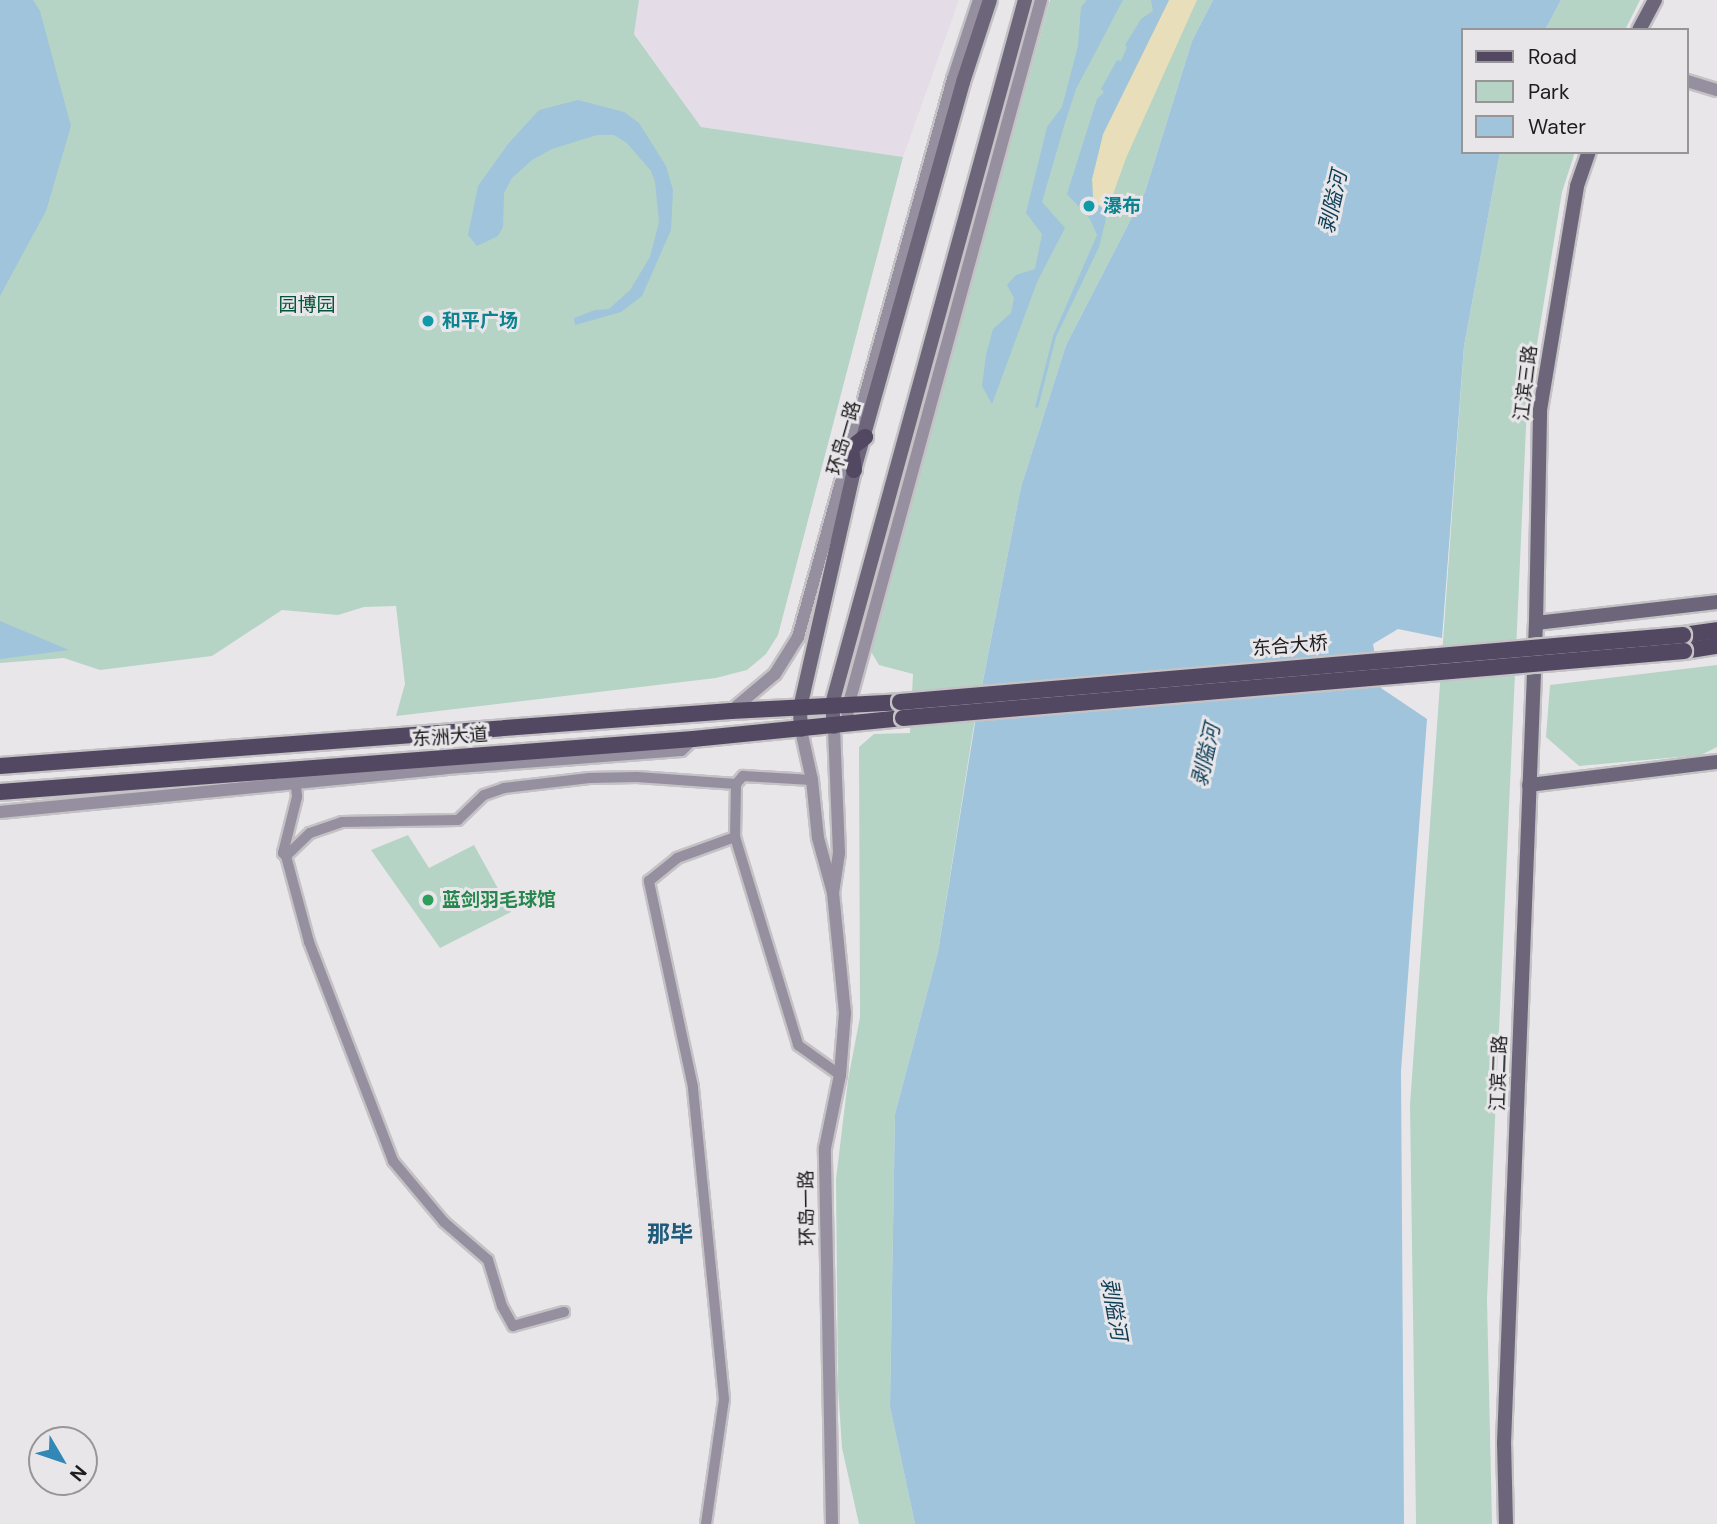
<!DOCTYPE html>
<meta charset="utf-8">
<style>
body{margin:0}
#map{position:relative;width:1717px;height:1524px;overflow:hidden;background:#e9e6ea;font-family:"DM Sans","Noto Sans SC",sans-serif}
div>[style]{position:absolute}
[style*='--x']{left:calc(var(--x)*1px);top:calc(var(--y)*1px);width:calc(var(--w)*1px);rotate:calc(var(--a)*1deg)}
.built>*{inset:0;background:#e4dce7}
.green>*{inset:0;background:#b5d4c5}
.sand>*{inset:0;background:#e8deb9}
.water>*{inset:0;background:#9fc4db}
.roads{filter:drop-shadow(2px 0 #c4c2c5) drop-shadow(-2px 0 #c4c2c5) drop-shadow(0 2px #c4c2c5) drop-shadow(0 -2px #c4c2c5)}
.minor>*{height:10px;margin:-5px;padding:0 5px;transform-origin:5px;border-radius:5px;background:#958f9f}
.tertiary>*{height:12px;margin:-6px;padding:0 6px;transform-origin:6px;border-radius:6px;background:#958f9f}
.secondary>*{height:14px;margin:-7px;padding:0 7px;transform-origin:7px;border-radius:7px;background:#6d667b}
.primary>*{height:16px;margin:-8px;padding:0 8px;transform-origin:8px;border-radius:8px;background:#524862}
.bridges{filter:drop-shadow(2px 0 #c4c2c5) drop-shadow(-2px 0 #c4c2c5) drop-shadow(0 2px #c4c2c5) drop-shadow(0 -2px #c4c2c5)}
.primary-bridge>*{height:16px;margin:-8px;padding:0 8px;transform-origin:8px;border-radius:8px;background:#524862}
.dots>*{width:19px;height:19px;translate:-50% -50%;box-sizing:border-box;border:4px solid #e9e6ea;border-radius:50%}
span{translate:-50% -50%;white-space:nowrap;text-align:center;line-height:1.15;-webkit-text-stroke:6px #e9e6ea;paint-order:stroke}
.culture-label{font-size:19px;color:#0d838f;font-weight:700}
.left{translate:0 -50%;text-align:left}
.park-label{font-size:19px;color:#02533a}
.street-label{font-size:19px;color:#1d1c1e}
.leisure-label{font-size:19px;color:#27864d;font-weight:700}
.water-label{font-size:21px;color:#0b3d55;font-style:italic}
.quarter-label{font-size:23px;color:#215b7c;font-weight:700}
.legend{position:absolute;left:1461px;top:28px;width:228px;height:126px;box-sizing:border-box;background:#e9e6ea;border:2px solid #979598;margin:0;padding:9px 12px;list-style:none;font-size:21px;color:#1d1c1e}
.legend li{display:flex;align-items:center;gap:14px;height:35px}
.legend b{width:35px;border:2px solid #979598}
.north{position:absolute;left:28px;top:1426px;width:70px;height:70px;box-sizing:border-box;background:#e9e6ea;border:2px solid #979598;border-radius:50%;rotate:129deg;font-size:19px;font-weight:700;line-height:28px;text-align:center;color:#1d1c1e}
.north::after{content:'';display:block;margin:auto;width:24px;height:32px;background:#3187b6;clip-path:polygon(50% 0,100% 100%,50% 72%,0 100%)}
</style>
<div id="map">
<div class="built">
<div style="clip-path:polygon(639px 0,959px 0,903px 157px,701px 127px,634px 33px)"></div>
</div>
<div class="green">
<div style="clip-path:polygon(0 0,639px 0,634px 34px,701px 127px,903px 157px,778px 635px,766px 654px,747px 670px,716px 678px,396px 716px,405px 684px,396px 606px,364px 607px,338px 615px,282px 610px,212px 656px,100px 670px,64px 658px,0 663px)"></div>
<div style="clip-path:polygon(1050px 0,1213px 0,1192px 41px,1145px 192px,1066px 345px,1021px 487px,973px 731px,938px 952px,895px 1114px,890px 1407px,915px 1524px,859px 1524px,842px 1448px,838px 1388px,836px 1179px,848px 1080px,860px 1017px,859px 747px,874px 734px,910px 733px,913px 674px,879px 665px,870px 650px)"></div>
<div style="clip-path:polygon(1561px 0,1640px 0,1625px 30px,1545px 30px)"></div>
<div style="clip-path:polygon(1500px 152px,1575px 152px,1562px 192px,1527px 405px,1487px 1299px,1492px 1524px,1416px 1524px,1410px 1105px,1464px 346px)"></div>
<div style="clip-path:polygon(1717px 665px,1717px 747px,1701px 755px,1579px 766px,1546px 737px,1550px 685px)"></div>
<div style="clip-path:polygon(408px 835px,429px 868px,474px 845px,511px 912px,440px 948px,371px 850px)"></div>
</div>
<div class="sand">
<div style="clip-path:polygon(1169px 0,1197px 0,1126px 158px,1107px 211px,1093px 201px,1092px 179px,1103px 134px)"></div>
</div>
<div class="water">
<div style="clip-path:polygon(0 0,33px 0,40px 11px,71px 126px,46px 211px,0 296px)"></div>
<div style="clip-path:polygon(1087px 0,1123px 0,1076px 89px,1064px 126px,1042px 202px,1065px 228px,1037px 282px,992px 404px,982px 386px,986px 355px,993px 329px,1011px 313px,1014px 298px,1007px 285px,1016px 275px,1035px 269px,1042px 234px,1026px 213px,1047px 127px,1062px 107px,1078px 46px,1081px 7px)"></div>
<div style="clip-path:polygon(1151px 0,1169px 0,1103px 134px,1092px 179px,1093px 201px,1107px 211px,1105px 223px,1099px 247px,1056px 337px,1038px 408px,1035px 407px,1053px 336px,1097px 235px,1090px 219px,1067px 194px,1097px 99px,1104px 92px,1101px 89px,1117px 60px,1121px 61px,1127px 47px,1125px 45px,1141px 19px,1153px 11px)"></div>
<div style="clip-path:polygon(1213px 0,1561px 0,1545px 30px,1463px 30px,1463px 152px,1500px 152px,1464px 346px,1442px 638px,1398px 629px,1373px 644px,1381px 688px,1427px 719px,1401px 1071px,1404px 1524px,915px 1524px,890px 1407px,895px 1114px,938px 952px,977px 711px,1021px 487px,1066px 345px,1145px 192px,1192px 41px)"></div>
<div style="clip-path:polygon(578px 100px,624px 112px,639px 123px,666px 166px,673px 190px,671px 230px,642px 296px,621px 312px,575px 325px,574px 318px,595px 310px,609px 309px,630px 290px,650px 257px,659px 222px,655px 182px,651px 171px,627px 143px,614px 135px,597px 135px,552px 149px,532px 160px,512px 178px,504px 193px,503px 227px,498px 236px,477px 246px,468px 235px,478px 186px,508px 144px,539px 110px)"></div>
<div style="clip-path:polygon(0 621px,38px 637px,69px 650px,0 659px)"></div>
</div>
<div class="roads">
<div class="minor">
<div style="--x:295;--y:777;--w:20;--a:84"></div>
<div style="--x:297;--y:797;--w:58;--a:104"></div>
<div style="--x:283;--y:853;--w:4;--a:45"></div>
<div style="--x:286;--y:856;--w:33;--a:-44"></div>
<div style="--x:310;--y:833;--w:34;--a:-19"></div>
<div style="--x:342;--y:822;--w:116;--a:-1"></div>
<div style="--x:458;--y:820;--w:36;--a:-44"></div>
<div style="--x:484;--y:795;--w:21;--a:-19"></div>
<div style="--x:504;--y:788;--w:86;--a:-6.7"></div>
<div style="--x:589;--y:778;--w:48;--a:-1.2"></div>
<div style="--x:637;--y:777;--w:99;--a:4"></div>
<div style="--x:735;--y:837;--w:217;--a:73.1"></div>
<div style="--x:798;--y:1045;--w:52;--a:35.5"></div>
<div style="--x:286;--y:856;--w:89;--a:75"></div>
<div style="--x:309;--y:942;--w:235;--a:69"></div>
<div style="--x:393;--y:1161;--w:80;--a:50.1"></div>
<div style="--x:444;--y:1222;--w:58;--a:40.8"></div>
<div style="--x:488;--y:1260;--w:48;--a:73.1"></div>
<div style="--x:502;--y:1306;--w:23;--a:61"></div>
<div style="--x:513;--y:1326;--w:53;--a:-15.4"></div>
<div style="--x:706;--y:1524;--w:126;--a:-81.8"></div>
<div style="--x:724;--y:1399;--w:314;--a:-95.7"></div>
<div style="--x:693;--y:1087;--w:211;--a:-102.1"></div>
<div style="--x:649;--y:881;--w:36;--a:-39"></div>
<div style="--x:677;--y:858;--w:62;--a:-19.9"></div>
<div style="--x:735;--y:837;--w:53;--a:-88.9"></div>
<div style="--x:736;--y:784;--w:11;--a:-49"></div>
<div style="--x:743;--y:776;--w:69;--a:3.3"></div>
</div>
<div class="tertiary">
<div style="--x:1687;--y:81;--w:31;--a:17"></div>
<div style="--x:731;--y:711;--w:57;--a:-40.1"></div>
<div style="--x:775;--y:674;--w:44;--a:-58.1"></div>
<div style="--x:798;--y:637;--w:579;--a:-74.48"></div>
<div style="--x:953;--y:79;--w:83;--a:-71.8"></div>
<div style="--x:847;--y:724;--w:17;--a:-87"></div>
<div style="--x:848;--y:707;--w:733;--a:-74.73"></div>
<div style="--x:801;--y:730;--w:51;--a:77.6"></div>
<div style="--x:812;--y:780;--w:58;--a:84.1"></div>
<div style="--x:818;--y:838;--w:57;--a:74.7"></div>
<div style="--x:833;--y:893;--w:40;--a:-81.5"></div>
<div style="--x:839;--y:853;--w:126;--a:-92.3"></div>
<div style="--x:0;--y:812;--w:448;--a:-5.6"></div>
<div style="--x:446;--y:768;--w:236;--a:-4.4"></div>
<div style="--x:681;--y:750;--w:16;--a:-43"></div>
<div style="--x:832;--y:1524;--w:376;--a:-91.1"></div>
<div style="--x:825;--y:1148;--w:75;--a:-78.4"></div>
<div style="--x:840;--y:1075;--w:62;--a:-85.4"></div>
<div style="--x:845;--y:1013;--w:121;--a:-95.7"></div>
</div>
<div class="secondary">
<div style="--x:1639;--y:30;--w:34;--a:-62"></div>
<div style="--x:1536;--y:623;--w:182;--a:-6.6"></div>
<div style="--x:834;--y:727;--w:23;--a:-95"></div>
<div style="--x:832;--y:704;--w:730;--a:-74.67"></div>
<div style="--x:801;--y:730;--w:22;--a:-93"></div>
<div style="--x:800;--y:708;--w:244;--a:-77.2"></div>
<div style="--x:854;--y:470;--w:403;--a:-74.3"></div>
<div style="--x:963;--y:82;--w:86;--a:-71.8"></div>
<div style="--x:1529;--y:785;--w:189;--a:-7"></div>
<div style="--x:1506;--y:1524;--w:81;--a:-91.4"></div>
<div style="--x:1504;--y:1443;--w:821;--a:-87.77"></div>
<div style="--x:1536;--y:623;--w:213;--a:-88.9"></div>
<div style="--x:1540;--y:410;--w:227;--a:-80.6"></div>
<div style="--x:1577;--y:186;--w:36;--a:-71"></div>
</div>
<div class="primary">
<div style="--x:854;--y:470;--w:22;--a:-98"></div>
<div style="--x:851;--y:448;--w:18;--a:-38"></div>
<div style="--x:1683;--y:635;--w:34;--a:-8"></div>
<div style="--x:1684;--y:651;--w:33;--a:-9"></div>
<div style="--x:0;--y:766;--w:733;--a:-4.3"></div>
<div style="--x:731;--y:711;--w:169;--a:-3"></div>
<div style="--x:0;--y:792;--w:695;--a:-4.37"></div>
<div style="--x:693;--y:739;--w:211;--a:-5.7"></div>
</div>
</div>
<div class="bridges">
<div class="primary-bridge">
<div style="--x:900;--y:702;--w:786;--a:-4.89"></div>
<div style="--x:903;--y:718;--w:784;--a:-4.9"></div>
</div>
</div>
<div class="dots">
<div style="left:1089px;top:206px;background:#0f9aa8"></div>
<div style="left:428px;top:321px;background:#0f9aa8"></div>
<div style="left:428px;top:900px;background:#2e9e5b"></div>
</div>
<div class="culture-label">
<span class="left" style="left:1103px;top:206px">瀑布</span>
<span class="left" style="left:442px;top:321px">和平广场</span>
</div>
<div class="park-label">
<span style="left:307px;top:305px">园博园</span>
</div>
<div class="street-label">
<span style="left:1526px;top:383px;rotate:-83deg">江滨三路</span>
<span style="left:844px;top:438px;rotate:-74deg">环岛一路</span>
<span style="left:1290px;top:646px;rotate:-5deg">东合大桥</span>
<span style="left:450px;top:737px;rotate:-4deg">东洲大道</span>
<span style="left:1499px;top:1073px;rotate:-88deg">江滨二路</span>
<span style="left:807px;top:1208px;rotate:-91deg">环岛一路</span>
</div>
<div class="leisure-label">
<span class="left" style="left:442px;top:900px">蓝剑羽毛球馆</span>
</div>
<div class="water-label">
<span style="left:1333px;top:202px;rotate:-77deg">剥隘河</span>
<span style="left:1206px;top:755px;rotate:-77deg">剥隘河</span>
<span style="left:1114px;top:1309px;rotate:80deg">剥隘河</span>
</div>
<div class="quarter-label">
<span style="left:670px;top:1234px">那毕</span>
</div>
<ul class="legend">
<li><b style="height:9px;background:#524862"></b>Road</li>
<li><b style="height:19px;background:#b5d4c5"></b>Park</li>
<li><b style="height:19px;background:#9fc4db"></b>Water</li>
</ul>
<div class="north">N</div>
</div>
